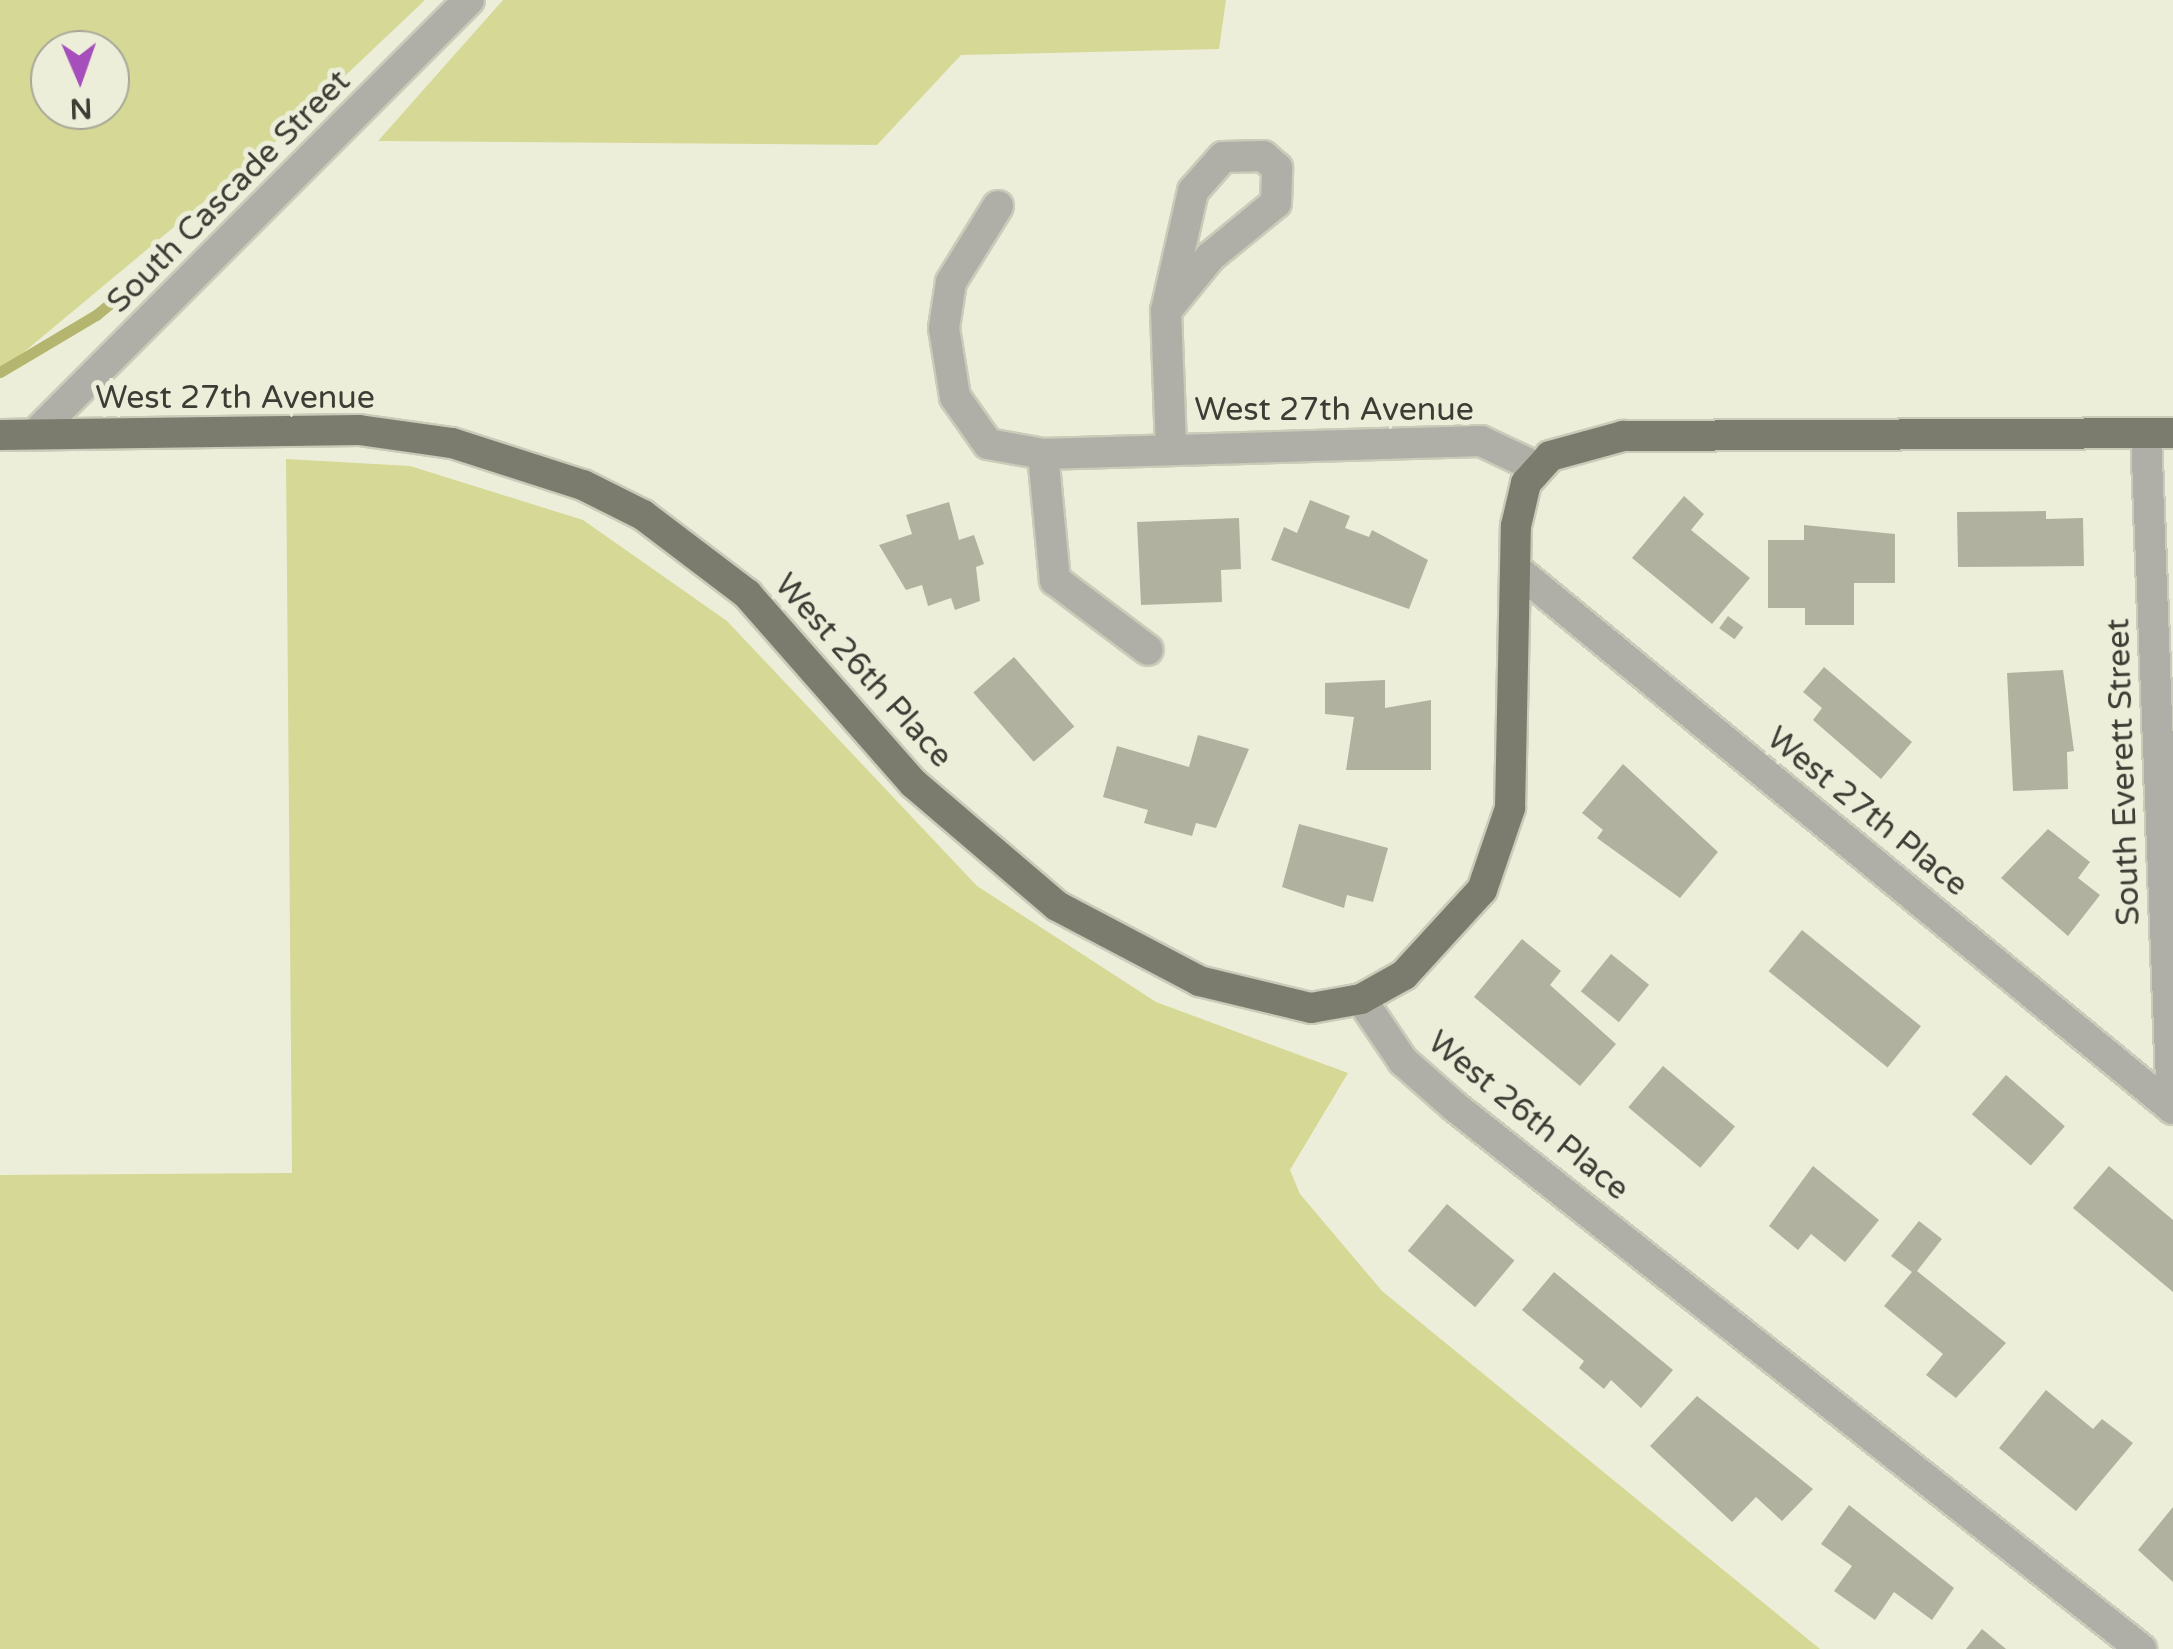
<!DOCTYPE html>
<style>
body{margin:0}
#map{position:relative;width:2173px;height:1649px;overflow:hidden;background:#edeeda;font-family:"Varela Round",sans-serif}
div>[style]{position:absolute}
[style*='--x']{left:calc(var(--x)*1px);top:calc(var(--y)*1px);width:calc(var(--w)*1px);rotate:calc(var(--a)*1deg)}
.green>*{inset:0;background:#d6d895}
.stream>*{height:11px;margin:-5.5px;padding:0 5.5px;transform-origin:5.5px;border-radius:5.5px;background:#b4b670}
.building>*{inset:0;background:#b0b19e;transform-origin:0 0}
.roads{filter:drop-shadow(2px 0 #cacbb9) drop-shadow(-2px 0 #cacbb9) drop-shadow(0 2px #cacbb9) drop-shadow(0 -2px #cacbb9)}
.minor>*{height:30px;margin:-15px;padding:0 15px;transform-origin:15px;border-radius:15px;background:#afafa7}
.major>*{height:30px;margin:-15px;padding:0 15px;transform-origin:15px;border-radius:15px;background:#7b7c6d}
span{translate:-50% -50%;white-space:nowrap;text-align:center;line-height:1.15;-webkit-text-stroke:10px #edeeda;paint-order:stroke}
.street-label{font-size:32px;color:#3d3d35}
.north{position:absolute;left:30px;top:30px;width:100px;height:100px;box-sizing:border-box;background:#edeeda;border:2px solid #a7a798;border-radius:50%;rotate:178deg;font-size:28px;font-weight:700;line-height:40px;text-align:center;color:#3d3d35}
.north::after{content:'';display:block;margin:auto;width:35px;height:45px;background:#a64ebb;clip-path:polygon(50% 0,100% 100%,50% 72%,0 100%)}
</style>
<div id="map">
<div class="green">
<div style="clip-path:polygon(evenodd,0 0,425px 0,270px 147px,0 372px,0 0,50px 50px,110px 50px,110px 110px,50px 110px,50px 50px)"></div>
<div style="clip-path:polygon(503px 0,1226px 0,1219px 49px,961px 55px,877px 145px,378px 141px)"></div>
<div style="clip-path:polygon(286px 459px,410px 466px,583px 520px,727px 621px,977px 886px,1156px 1002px,1348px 1073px,1290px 1170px,1300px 1194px,1382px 1291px,1820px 1649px,0 1649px,0 1175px,292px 1173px)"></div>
</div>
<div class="stream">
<div style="--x:0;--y:372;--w:112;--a:-30.7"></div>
<div style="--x:96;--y:315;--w:92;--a:-39.2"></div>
</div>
<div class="building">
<div style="clip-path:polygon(1684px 496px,1704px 514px,1691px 530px,1750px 578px,1712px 624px,1632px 558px)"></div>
<div style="clip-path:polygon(1310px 500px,1350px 516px,1345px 528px,1369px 537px,1372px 530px,1428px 560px,1409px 609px,1271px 560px,1284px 527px,1297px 533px)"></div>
<div style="clip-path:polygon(949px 502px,959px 540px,974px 535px,984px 564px,976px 567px,980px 601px,955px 610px,951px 598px,928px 606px,922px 585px,906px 590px,879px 545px,912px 534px,906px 515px)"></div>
<div style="clip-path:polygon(2046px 511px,2046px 519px,2083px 518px,2084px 566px,1958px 567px,1957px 512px)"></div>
<div style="clip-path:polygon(1239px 518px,1241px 569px,1221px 570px,1222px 602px,1141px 605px,1137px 522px)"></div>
<div style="clip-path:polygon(1804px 525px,1895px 534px,1895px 583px,1854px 583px,1854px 625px,1805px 625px,1805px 608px,1768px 608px,1768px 540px,1804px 540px)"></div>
<div style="left:1728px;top:616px;width:19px;height:15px;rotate:36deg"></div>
<div style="left:1014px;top:657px;width:92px;height:54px;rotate:49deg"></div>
<div style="clip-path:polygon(1824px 667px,1912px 742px,1881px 779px,1813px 720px,1822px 708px,1803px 692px)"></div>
<div style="clip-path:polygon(2063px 670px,2074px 751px,2067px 752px,2068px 789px,2013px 791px,2007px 673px)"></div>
<div style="clip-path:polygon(1385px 680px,1385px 708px,1431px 700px,1431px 770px,1346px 770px,1354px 717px,1325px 714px,1325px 683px)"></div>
<div style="clip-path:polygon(1198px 735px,1249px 749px,1216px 828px,1196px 823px,1192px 836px,1144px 823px,1148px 810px,1103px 797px,1117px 746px,1189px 767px)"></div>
<div style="clip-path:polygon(1623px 764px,1718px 852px,1680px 898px,1597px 838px,1603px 830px,1582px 813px)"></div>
<div style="clip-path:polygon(1299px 824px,1388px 848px,1373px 902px,1347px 895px,1344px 908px,1282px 887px)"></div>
<div style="clip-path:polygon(2048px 829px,2090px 862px,2078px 878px,2100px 895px,2068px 936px,2001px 878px)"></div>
<div style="left:1802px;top:930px;width:153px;height:53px;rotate:39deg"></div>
<div style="clip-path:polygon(1522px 939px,1561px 971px,1550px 985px,1616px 1044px,1580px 1086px,1474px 997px)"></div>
<div style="left:1611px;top:954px;width:49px;height:48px;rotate:39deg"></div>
<div style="left:1663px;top:1066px;width:94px;height:54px;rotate:40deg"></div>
<div style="left:2006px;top:1075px;width:78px;height:52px;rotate:41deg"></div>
<div style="clip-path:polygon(1813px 1166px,1879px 1220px,1845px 1262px,1811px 1234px,1798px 1250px,1769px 1226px)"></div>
<div style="clip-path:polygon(2109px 1166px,2173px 1220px,2173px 1292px,2073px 1208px)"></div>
<div style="left:1447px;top:1204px;width:88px;height:61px;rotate:40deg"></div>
<div style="clip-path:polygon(1919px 1221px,1942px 1239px,1917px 1271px,2006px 1343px,1956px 1398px,1926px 1375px,1943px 1354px,1884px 1306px,1912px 1272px,1891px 1256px)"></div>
<div style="clip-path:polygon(1554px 1272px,1673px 1370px,1641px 1408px,1611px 1380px,1604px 1389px,1579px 1368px,1584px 1361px,1522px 1310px)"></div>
<div style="clip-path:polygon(2046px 1390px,2093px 1429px,2102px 1419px,2133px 1443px,2076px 1511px,1999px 1448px)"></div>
<div style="clip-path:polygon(1697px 1396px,1813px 1489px,1782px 1521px,1756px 1497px,1732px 1522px,1650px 1446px)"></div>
<div style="clip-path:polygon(1849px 1505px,1954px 1588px,1932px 1620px,1894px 1592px,1875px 1620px,1834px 1591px,1852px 1566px,1821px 1544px)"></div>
<div style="clip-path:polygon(2173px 1507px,2173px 1582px,2138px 1550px)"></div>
<div style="clip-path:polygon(1982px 1629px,2006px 1649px,1966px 1649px)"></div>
</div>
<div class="roads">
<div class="minor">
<div style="--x:998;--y:206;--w:89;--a:121.7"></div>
<div style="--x:951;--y:282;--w:47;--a:98.7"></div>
<div style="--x:944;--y:328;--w:70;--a:80.9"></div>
<div style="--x:955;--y:397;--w:57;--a:54.9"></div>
<div style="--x:988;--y:444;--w:56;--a:10.3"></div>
<div style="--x:1043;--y:454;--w:438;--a:-1.7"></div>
<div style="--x:1481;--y:441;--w:61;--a:25.3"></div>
<div style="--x:1166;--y:311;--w:70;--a:-50.8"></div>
<div style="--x:1210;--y:257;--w:85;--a:-39.3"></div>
<div style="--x:1276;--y:203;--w:35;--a:-88"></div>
<div style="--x:1277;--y:168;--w:18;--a:-139"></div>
<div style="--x:1263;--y:156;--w:40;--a:178.6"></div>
<div style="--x:1223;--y:157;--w:45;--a:131.4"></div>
<div style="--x:1193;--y:191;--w:123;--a:102.7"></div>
<div style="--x:1166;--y:311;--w:136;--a:87.9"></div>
<div style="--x:37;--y:432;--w:611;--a:-45"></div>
<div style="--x:2146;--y:433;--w:676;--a:87.79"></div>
<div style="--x:1043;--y:454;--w:127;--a:84.6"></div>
<div style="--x:1055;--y:580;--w:116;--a:37"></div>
<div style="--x:1516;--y:569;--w:850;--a:39.42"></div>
<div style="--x:1361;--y:999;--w:75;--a:55.9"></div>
<div style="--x:1403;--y:1061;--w:68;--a:41.4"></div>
<div style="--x:1454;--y:1106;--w:876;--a:38.32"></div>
</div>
<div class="major">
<div style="--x:0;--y:435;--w:359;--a:-0.8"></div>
<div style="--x:359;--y:430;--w:94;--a:8"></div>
<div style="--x:452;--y:443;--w:138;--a:17.8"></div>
<div style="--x:583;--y:485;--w:67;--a:26.6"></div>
<div style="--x:643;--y:515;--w:131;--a:37.2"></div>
<div style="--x:747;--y:594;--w:252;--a:48.7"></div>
<div style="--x:913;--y:783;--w:189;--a:40.5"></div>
<div style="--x:1057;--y:906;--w:161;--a:27.8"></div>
<div style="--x:1199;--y:981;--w:115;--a:13.6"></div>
<div style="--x:1311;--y:1008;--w:51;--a:-10.2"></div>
<div style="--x:1361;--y:999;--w:49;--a:-29.2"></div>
<div style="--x:1404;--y:975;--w:115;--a:-47.5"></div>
<div style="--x:1482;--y:890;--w:87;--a:-71.1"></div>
<div style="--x:1510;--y:808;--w:282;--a:-88.8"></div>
<div style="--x:1516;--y:526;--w:44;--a:-76.9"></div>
<div style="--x:1526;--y:483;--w:36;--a:-48"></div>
<div style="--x:1550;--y:456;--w:76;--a:-15.3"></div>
<div style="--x:1623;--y:436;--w:550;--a:-0.31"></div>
</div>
</div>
<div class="street-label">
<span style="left:229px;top:192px;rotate:-45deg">South Cascade Street</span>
<span style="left:235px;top:398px">West 27th Avenue</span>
<span style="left:1334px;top:410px">West 27th Avenue</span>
<span style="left:863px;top:671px;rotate:48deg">West 26th Place</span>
<span style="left:2124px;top:772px;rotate:-92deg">South Everett Street</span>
<span style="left:1867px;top:812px;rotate:39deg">West 27th Place</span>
<span style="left:1528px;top:1116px;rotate:39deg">West 26th Place</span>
</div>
<div class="north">N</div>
</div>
